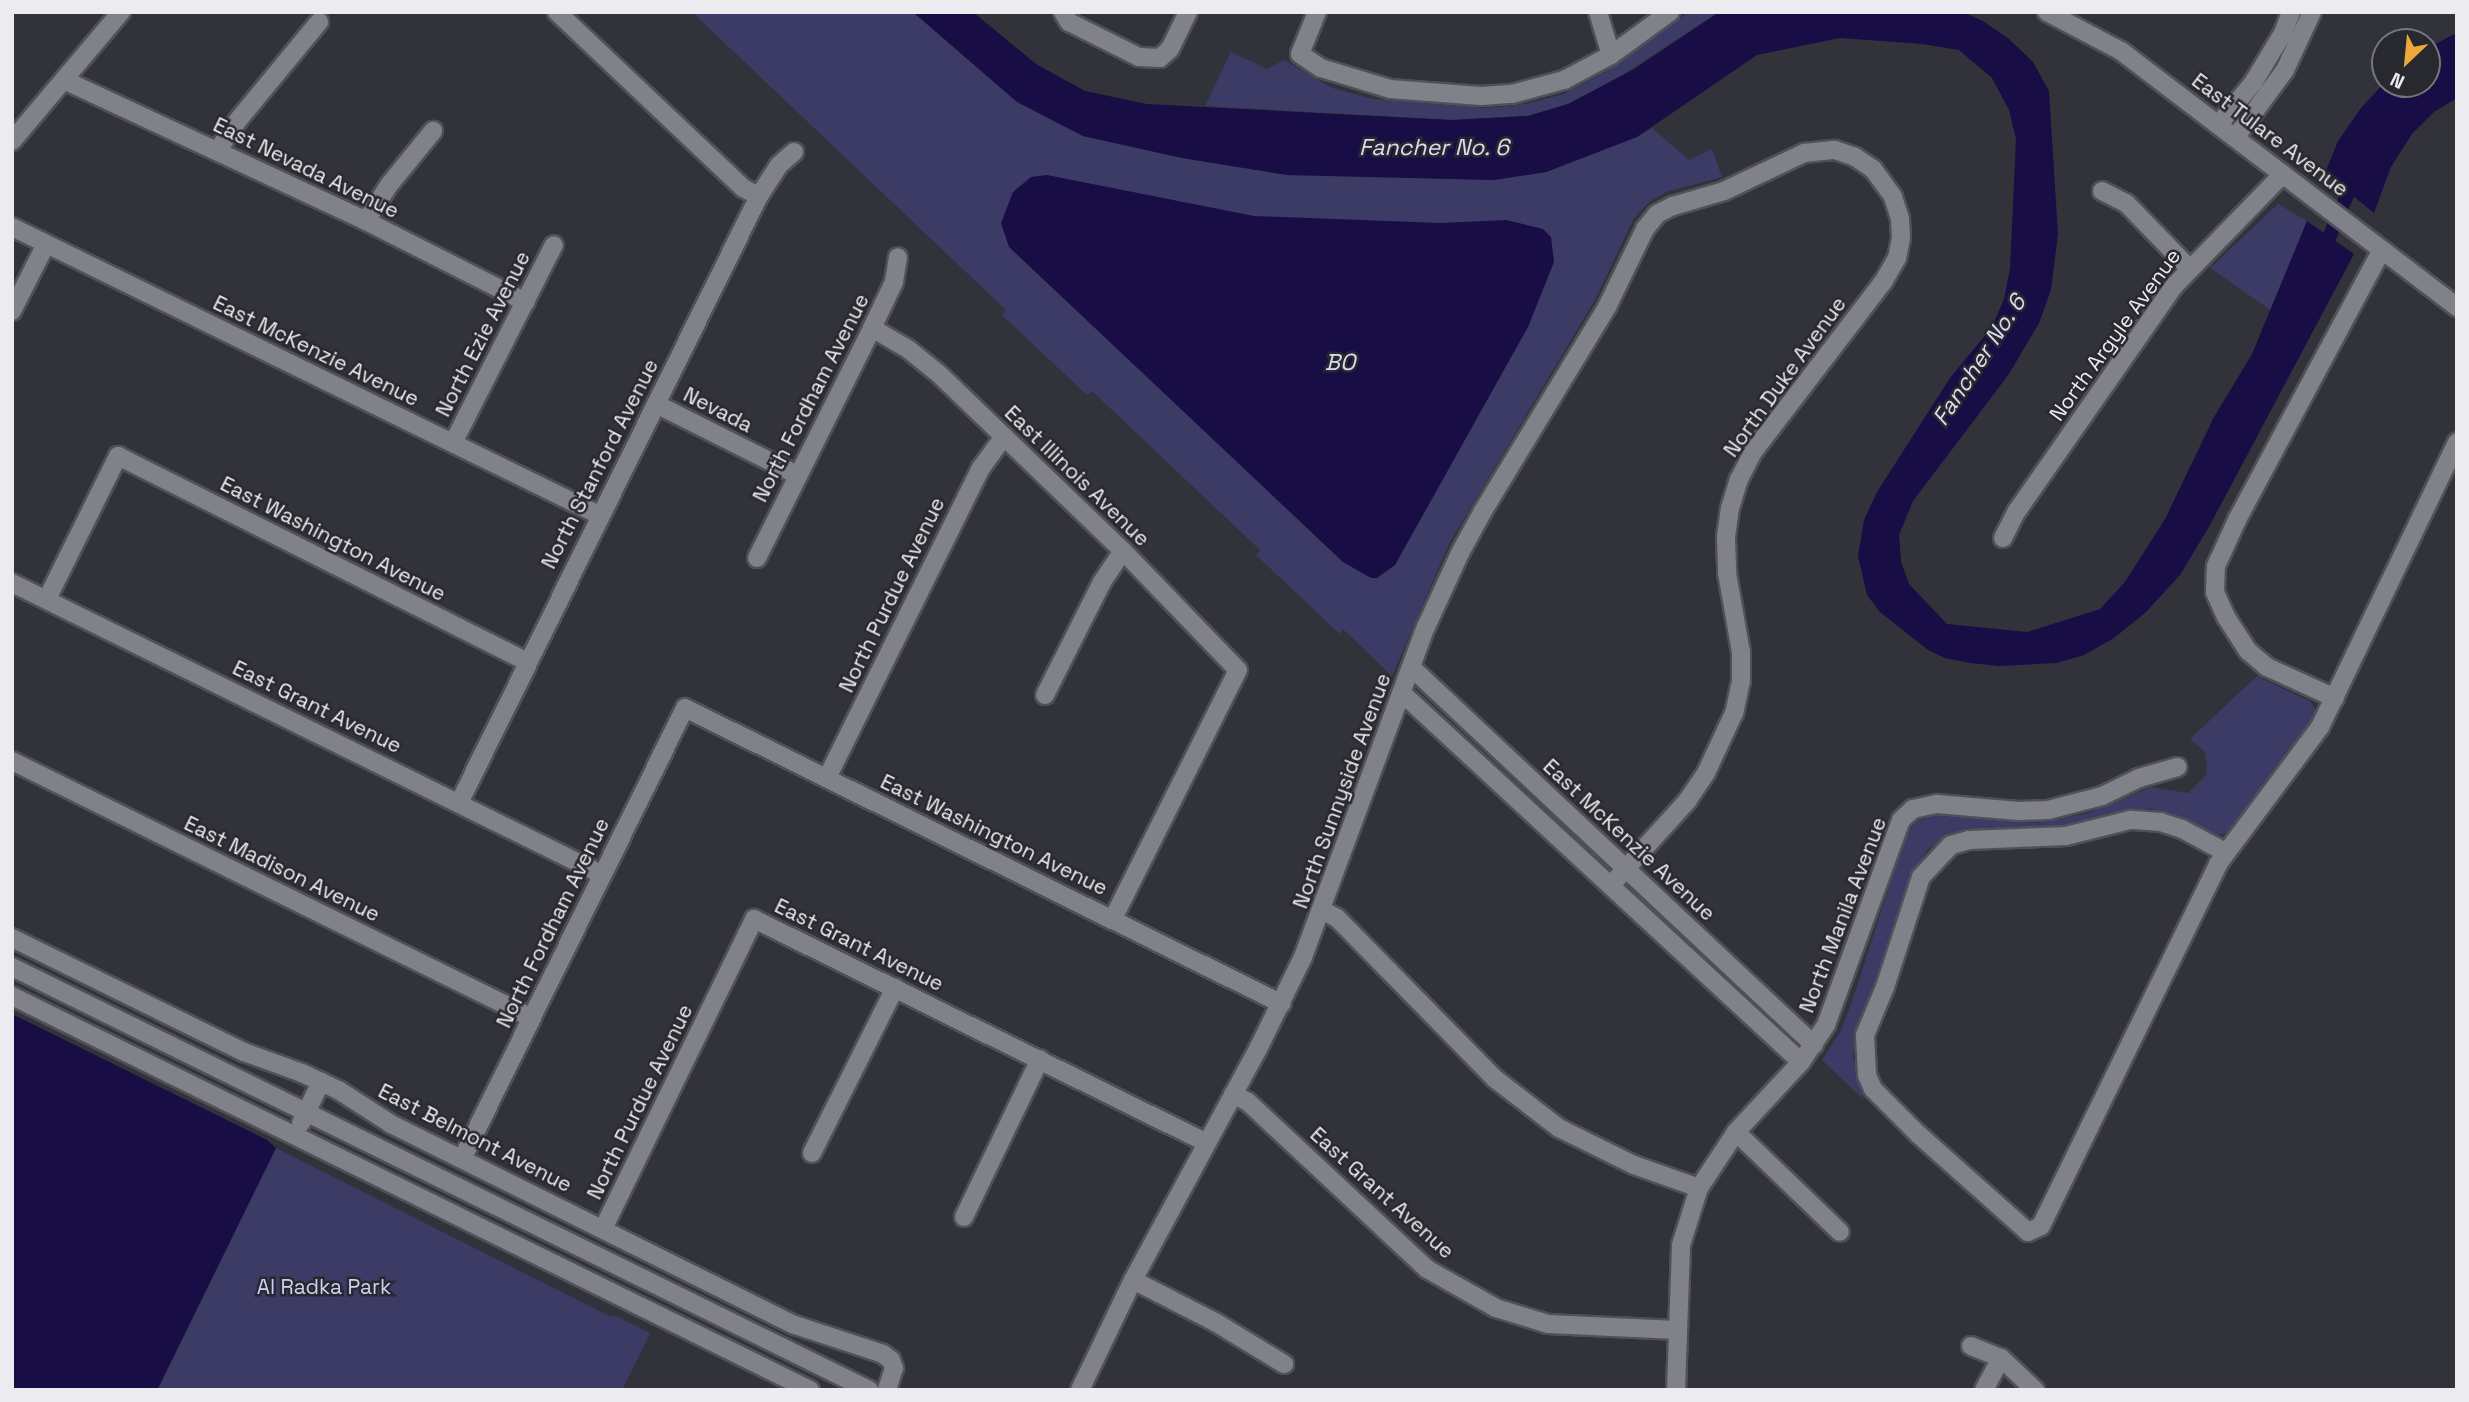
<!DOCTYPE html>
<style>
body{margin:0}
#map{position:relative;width:2469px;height:1402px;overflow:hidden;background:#32333a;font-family:"Space Grotesk",sans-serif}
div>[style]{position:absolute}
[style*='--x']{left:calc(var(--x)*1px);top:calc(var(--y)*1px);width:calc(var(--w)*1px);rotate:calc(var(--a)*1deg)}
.green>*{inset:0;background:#3c3b65}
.water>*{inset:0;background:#180d45}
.canal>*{height:14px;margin:-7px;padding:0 7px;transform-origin:7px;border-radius:7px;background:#180d45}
.roads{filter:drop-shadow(2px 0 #505157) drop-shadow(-2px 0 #505157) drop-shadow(0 2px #505157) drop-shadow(0 -2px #505157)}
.minor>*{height:18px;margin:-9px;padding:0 9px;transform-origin:9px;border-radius:9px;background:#808189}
span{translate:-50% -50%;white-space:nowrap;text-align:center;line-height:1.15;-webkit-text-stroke:5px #28292f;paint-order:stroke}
.street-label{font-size:21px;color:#ebebf0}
.park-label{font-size:21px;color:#ced0f5}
.water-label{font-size:23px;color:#dbdcef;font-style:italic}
.frame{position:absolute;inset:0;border:14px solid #ebebf0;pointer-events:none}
.north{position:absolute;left:2371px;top:28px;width:70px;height:70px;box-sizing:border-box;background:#28292f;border:2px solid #76777c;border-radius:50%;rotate:206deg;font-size:19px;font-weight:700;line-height:28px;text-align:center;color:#ebebf0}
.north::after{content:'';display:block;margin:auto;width:24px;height:32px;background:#eea73d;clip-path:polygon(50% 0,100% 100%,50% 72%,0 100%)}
</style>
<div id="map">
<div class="green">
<div style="clip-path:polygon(692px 12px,913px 12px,1017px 102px,1083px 136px,1182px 158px,1287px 175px,1494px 180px,1547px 172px,1637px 137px,1652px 128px,1689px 160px,1712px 149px,1722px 177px,1666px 192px,1649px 202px,1634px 218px,1596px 298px,1449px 544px,1392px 676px,1343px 629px,1340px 634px,1256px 555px,1260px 550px,1092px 391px,1087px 395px,1002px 315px,1006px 310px)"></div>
<div style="clip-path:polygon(1689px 12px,1719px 12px,1601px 89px,1568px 104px,1528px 116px,1452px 120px,1205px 106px,1231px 52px,1267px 69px,1284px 60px,1332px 88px,1373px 99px,1489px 108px,1526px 104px,1564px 94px,1605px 72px)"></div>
<div style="clip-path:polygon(2278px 204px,2307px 221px,2272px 311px,2210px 268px)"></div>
<div style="clip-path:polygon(2257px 676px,2311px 702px,2316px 712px,2297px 745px,2230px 832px,2218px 835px,2179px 817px,2153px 809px,2132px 809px,2072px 826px,2009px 832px,1980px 830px,1943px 839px,1927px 850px,1907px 885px,1879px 980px,1858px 1031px,1853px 1054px,1863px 1099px,1822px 1060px,1840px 1032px,1852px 1002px,1904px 840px,1916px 821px,1937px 815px,2038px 823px,2089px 813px,2151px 787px,2188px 793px,2206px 775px,2207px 764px,2205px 752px,2190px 739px)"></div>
<div style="clip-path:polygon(276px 1148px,611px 1317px,614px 1315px,650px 1333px,622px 1390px,158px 1390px)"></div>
</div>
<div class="water">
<div style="clip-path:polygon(913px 12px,973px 12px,1036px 64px,1085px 91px,1147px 104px,1452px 120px,1528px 116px,1568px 104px,1634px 69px,1719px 12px,1963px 12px,1983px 21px,2009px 39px,2033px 62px,2049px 91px,2058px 234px,2051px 290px,2039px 323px,2009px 374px,1913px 501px,1899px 535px,1901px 561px,1909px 584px,1947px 624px,2027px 632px,2100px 609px,2125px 582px,2165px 519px,2214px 417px,2252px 354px,2307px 221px,2354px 254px,2210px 525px,2180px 575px,2146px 612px,2114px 638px,2084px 655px,2057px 663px,1999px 666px,1970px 663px,1945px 658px,1928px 650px,1880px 612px,1867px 595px,1858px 556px,1864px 520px,1877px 492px,1950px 378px,1992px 327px,2004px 299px,2010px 269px,2016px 139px,2009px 110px,1992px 78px,1959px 50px,1922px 44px,1840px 38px,1757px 55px,1637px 137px,1546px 172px,1494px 180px,1287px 175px,1182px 158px,1083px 136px,1017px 102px)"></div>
<div style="clip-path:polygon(2457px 33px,2457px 98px,2434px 112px,2412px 134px,2391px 167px,2374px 213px,2325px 173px,2338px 141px,2361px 108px,2385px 82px,2427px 84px,2427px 48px)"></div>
<div style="clip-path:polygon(1047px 175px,1254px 216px,1440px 223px,1506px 220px,1543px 229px,1551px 237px,1554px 262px,1528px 327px,1395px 565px,1377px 578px,1371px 578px,1343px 562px,1009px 247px,1001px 223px,1013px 192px,1031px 177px)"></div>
<div style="clip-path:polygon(12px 1014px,267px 1140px,276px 1148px,157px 1390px,12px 1390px)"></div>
</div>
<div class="canal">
<div style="--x:2323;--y:252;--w:85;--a:-67.1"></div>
</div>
<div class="roads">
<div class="minor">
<div style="--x:557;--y:12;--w:256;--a:43.4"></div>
<div style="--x:743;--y:188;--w:18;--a:27"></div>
<div style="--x:1063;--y:12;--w:12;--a:59"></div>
<div style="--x:1069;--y:22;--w:78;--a:26.6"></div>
<div style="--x:1139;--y:57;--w:21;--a:3"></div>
<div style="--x:1160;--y:58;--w:13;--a:-42"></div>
<div style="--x:1170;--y:49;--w:41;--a:-64.1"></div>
<div style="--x:1317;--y:12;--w:45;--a:112"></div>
<div style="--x:1300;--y:54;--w:25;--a:34"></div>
<div style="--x:1321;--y:68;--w:72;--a:16.9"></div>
<div style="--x:1390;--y:89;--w:91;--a:4.4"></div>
<div style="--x:1481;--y:96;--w:31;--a:-4"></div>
<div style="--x:1512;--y:94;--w:54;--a:-15.1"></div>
<div style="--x:1564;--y:80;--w:53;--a:-28"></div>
<div style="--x:1611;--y:55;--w:73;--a:-36.1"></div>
<div style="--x:1598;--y:12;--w:45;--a:73.2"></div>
<div style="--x:2047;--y:12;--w:84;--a:27.8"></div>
<div style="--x:2121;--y:51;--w:422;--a:37.3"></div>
<div style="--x:64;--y:80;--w:333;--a:25"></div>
<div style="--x:366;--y:221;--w:179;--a:26.9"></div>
<div style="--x:2218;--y:125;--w:55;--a:-50.2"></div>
<div style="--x:2253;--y:83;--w:58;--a:-59"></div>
<div style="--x:2283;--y:33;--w:22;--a:-69"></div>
<div style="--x:2235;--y:138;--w:84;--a:-53.7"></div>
<div style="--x:2285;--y:70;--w:64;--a:-65"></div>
<div style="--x:12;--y:141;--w:169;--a:-49.8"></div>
<div style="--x:218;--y:150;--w:37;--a:-56"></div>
<div style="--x:239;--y:119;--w:126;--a:-50.5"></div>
<div style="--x:2102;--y:191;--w:27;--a:27"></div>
<div style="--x:2126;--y:203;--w:91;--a:45.9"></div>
<div style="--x:366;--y:221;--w:43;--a:-57.4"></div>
<div style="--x:389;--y:185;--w:70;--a:-50.8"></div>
<div style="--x:12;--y:227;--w:654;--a:26.13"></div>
<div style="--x:12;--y:311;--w:75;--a:-63.1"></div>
<div style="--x:872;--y:328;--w:42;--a:30.3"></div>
<div style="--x:908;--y:349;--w:41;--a:39.1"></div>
<div style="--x:940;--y:375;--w:254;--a:43.9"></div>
<div style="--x:1123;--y:551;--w:165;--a:46"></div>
<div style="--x:1238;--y:670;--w:280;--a:116.7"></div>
<div style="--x:656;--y:404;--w:158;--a:26.7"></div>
<div style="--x:453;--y:443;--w:222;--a:-63"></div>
<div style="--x:2003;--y:538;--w:30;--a:-63"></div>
<div style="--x:2017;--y:511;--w:274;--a:-55.1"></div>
<div style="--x:2174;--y:286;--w:156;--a:-45.8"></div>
<div style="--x:757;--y:558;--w:257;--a:-63.4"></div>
<div style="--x:872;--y:328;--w:51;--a:-64.4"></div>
<div style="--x:894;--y:282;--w:25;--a:-81"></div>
<div style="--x:12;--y:583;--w:657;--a:26.29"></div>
<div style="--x:47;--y:599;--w:160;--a:-63.6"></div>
<div style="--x:118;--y:456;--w:459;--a:26.7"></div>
<div style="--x:1412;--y:668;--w:551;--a:43.16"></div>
<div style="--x:1403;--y:694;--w:542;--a:42.76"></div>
<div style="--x:1045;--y:695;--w:127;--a:-63.2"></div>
<div style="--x:1102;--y:582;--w:37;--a:-56"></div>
<div style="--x:2335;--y:698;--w:75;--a:-155.5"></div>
<div style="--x:2267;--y:667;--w:25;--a:-140"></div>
<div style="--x:2248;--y:651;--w:40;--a:-122.9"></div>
<div style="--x:2226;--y:617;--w:27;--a:-114"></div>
<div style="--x:2215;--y:592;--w:26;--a:-88"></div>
<div style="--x:2216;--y:566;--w:53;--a:-65.4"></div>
<div style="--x:2238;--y:518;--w:304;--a:-61.8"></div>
<div style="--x:12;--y:761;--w:580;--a:26.3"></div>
<div style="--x:827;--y:778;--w:346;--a:-63.6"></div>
<div style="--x:981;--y:468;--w:39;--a:-54"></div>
<div style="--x:459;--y:803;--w:677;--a:-63.7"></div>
<div style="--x:759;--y:196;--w:37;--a:-57"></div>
<div style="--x:779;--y:165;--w:20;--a:-41"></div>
<div style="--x:2225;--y:852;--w:49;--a:-151.9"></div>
<div style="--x:2182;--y:829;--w:22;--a:-162"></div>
<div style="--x:2161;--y:822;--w:31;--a:-176"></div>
<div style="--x:2130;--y:820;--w:66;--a:166"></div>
<div style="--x:2066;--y:836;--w:97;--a:177.6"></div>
<div style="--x:1969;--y:840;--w:19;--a:164"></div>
<div style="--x:1951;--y:845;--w:44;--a:133.2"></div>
<div style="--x:1921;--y:877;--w:116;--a:108.1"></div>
<div style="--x:1885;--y:987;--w:52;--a:112.6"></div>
<div style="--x:1865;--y:1035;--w:40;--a:87.1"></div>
<div style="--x:1867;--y:1075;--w:15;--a:67"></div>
<div style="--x:1873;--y:1089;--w:64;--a:45"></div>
<div style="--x:1918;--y:1134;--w:147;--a:41.7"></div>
<div style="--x:2028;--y:1232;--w:14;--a:-25"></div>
<div style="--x:2041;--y:1226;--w:403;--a:-63.9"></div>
<div style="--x:2218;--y:864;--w:171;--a:-53.3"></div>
<div style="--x:2320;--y:727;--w:316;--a:-64.3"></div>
<div style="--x:1322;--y:910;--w:17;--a:28"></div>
<div style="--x:1337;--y:918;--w:224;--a:45.5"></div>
<div style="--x:1494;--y:1078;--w:82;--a:37.6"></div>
<div style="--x:1559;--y:1128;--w:84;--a:26.3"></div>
<div style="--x:1634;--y:1165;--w:69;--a:19.5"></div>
<div style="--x:12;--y:938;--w:258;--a:26.2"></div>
<div style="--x:244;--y:1052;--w:62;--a:19.9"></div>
<div style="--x:302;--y:1073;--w:42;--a:25.3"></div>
<div style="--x:340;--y:1091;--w:61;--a:32.9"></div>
<div style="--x:391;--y:1124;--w:451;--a:26.5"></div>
<div style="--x:795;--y:1325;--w:93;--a:18.2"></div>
<div style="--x:883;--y:1354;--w:10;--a:37"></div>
<div style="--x:891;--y:1360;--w:9;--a:69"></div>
<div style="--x:894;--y:1368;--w:23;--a:108"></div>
<div style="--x:12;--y:967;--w:956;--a:26.27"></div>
<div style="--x:12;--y:996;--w:890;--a:26.28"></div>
<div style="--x:1233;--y:1094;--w:17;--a:28"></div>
<div style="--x:1248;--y:1102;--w:245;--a:43"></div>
<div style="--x:1427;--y:1269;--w:79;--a:29.5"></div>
<div style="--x:1496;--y:1308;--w:54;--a:17.1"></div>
<div style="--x:1548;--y:1324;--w:129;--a:2.7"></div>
<div style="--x:301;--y:1123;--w:46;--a:-64"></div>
<div style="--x:1736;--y:1132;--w:144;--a:43.9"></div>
<div style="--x:812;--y:1153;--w:185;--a:-63.3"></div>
<div style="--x:462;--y:1159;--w:503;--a:-63.69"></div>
<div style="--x:685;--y:708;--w:666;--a:26.37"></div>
<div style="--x:964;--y:1217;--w:175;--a:-64.3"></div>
<div style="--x:603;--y:1229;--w:345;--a:-64"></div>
<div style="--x:754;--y:919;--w:505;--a:26.31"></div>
<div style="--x:1133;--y:1280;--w:92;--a:27.1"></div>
<div style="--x:1215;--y:1322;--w:81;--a:31.3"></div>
<div style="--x:1971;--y:1346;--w:32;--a:22"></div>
<div style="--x:2001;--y:1358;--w:47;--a:43.3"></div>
<div style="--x:1080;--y:1390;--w:122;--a:-64.3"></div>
<div style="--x:1133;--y:1280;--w:263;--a:-61.6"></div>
<div style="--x:1258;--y:1049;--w:102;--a:-63.9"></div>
<div style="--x:1303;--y:957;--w:352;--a:-69.6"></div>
<div style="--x:1426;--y:627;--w:81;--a:-65.3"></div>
<div style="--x:1460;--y:553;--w:48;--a:-61.3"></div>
<div style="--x:1483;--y:511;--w:239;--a:-58.7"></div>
<div style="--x:1607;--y:307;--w:87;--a:-64"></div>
<div style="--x:1645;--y:229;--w:19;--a:-51"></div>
<div style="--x:1657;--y:214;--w:18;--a:-27"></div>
<div style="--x:1673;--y:206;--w:53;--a:-16.4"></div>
<div style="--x:1724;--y:191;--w:89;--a:-25.4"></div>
<div style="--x:1804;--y:153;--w:31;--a:-6"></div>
<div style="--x:1835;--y:150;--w:21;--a:19"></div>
<div style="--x:1855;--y:157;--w:22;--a:34"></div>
<div style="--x:1873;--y:169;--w:34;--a:54"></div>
<div style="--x:1893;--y:197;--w:23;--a:72"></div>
<div style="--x:1900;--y:219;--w:19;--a:87"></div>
<div style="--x:1901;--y:238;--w:20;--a:101"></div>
<div style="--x:1897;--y:258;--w:28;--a:120"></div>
<div style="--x:1883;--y:282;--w:214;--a:127.4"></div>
<div style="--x:1753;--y:452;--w:30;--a:117"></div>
<div style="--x:1739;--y:479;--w:30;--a:107"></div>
<div style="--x:1730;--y:508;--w:30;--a:98"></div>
<div style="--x:1726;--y:538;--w:35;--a:88"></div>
<div style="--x:1727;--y:573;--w:80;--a:80"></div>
<div style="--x:1741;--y:652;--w:29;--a:90"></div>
<div style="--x:1741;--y:681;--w:33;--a:102"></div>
<div style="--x:1734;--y:713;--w:66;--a:115"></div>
<div style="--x:1706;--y:773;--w:32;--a:124"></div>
<div style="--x:1688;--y:800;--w:115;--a:132.2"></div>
<div style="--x:1676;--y:1390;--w:145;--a:-88"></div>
<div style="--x:1681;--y:1245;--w:60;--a:-72.5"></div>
<div style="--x:1699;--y:1188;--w:67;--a:-56.5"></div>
<div style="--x:1736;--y:1132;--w:96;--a:-47.1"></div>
<div style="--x:1801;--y:1062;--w:45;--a:-56"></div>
<div style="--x:1826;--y:1025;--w:218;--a:-69.9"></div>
<div style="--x:1901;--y:820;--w:16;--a:-43"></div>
<div style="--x:1913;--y:809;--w:25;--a:-12"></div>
<div style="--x:1937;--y:804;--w:82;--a:4.9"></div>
<div style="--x:2019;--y:811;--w:29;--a:-2"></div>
<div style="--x:2048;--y:810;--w:56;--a:-14.5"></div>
<div style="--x:2102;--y:796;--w:41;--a:-25.9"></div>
<div style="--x:2139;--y:778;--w:40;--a:-16"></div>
<div style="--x:1984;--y:1390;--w:36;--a:-62"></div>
</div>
</div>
<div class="street-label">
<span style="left:2270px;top:135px;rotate:37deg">East Tulare Avenue</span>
<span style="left:306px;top:168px;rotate:26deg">East Nevada Avenue</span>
<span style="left:483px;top:334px;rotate:-63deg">North Ezie Avenue</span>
<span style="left:2115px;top:335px;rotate:-54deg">North Argyle Avenue</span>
<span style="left:316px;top:351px;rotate:26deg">East McKenzie Avenue</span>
<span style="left:1785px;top:377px;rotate:-54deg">North Duke Avenue</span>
<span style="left:811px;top:398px;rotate:-63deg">North Fordham Avenue</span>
<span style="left:718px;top:410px;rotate:27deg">Nevada</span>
<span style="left:600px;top:464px;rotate:-63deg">North Stanford Avenue</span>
<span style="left:1077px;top:476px;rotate:44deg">East Illinois Avenue</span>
<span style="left:333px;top:539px;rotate:27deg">East Washington Avenue</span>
<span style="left:892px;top:595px;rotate:-64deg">North Purdue Avenue</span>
<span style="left:317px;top:707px;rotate:26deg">East Grant Avenue</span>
<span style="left:1342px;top:791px;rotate:-70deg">North Sunnyside Avenue</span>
<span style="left:994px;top:835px;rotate:26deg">East Washington Avenue</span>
<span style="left:1629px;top:840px;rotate:43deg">East McKenzie Avenue</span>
<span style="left:282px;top:869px;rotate:26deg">East Madison Avenue</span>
<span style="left:1843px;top:915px;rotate:-69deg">North Manila Avenue</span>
<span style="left:553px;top:923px;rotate:-64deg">North Fordham Avenue</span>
<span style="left:859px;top:945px;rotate:26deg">East Grant Avenue</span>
<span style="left:640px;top:1102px;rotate:-64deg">North Purdue Avenue</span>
<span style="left:475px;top:1138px;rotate:27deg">East Belmont Avenue</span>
<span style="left:1382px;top:1193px;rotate:42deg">East Grant Avenue</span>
</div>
<div class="park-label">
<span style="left:324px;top:1287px">Al Radka Park</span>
</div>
<div class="water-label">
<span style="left:1434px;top:147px">Fancher No. 6</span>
<span style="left:1979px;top:360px;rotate:-57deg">Fancher No. 6</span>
<span style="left:1340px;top:362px">BO</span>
</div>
<div class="frame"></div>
<div class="north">N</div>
</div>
